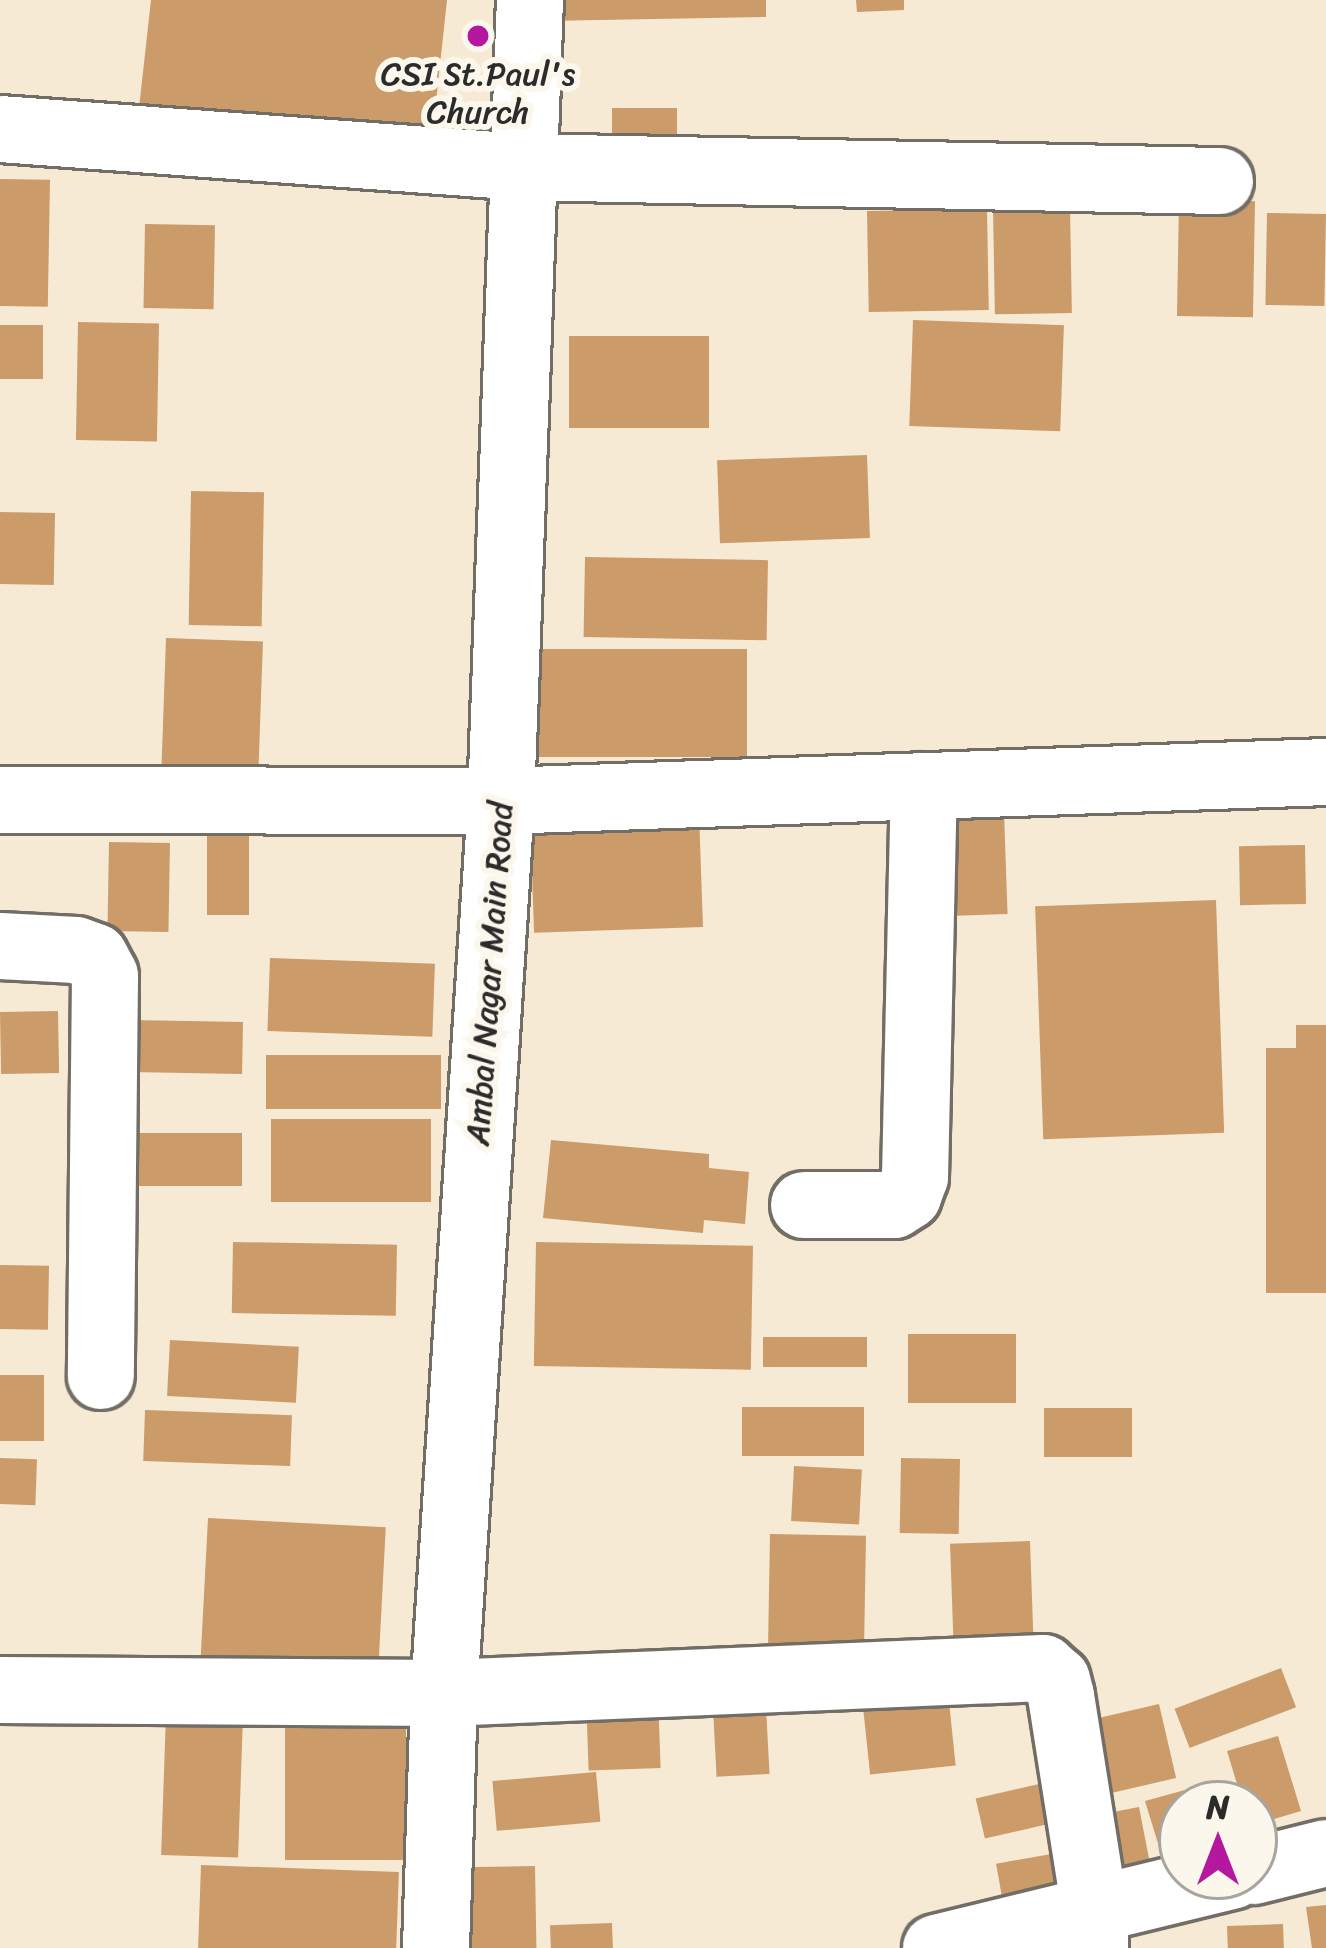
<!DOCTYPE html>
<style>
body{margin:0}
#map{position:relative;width:1326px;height:1948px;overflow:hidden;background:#f6ead5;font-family:Sriracha,sans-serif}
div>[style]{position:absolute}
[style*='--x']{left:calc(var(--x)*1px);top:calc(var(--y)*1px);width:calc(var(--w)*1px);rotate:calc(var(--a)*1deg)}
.building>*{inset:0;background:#cb9b69;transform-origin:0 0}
.roads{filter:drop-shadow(3px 0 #726e66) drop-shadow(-3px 0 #726e66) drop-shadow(0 3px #726e66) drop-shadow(0 -3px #726e66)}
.minor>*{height:66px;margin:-33px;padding:0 33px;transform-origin:33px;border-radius:33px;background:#fff}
.dots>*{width:33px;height:33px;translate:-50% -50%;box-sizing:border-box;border:6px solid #fbf7ec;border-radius:50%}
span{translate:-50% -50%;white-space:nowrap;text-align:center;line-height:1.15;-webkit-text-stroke:12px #fbf7ec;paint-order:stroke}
.poi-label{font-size:33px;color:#2b2b2b}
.street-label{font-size:33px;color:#2b2b2b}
.north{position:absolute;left:1158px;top:1780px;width:120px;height:120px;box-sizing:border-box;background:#fbf7ec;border:3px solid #a8a59f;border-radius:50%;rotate:0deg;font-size:33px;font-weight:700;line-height:48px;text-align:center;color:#2b2b2b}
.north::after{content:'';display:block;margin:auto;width:42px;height:54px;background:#b5179e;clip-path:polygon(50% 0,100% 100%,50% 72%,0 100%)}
</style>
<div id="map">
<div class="building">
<div style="clip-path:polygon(151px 0,447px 0,431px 148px,138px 117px)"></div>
<div style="clip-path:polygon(544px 0,766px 0,766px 17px,544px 21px)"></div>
<div style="clip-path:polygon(856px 0,904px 0,904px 10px,857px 12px)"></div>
<div style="left:677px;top:108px;width:42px;height:65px;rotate:90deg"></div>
<div style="left:0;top:179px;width:50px;height:127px;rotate:1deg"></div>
<div style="left:1179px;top:200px;width:76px;height:116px;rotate:1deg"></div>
<div style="left:1070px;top:206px;width:107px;height:77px;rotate:89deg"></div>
<div style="left:987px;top:209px;width:101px;height:120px;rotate:89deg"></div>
<div style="left:1267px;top:213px;width:59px;height:92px;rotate:1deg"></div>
<div style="left:145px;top:224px;width:70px;height:84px;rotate:1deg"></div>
<div style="left:913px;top:320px;width:151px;height:106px;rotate:2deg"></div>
<div style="left:78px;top:322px;width:81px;height:118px;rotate:1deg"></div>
<div style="left:43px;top:325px;width:54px;height:43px;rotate:90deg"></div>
<div style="left:569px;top:336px;width:140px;height:92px"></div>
<div style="left:867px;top:455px;width:83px;height:150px;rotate:88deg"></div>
<div style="left:191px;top:491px;width:73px;height:134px;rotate:1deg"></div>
<div style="left:0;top:512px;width:55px;height:72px;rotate:1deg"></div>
<div style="left:585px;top:557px;width:183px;height:80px;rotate:1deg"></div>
<div style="left:166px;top:638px;width:97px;height:127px;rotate:2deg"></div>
<div style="left:538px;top:649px;width:209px;height:108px"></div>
<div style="left:1004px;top:812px;width:102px;height:74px;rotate:88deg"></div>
<div style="left:699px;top:813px;width:114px;height:169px;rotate:88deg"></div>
<div style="left:207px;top:815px;width:42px;height:100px"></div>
<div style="left:109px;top:842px;width:61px;height:89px;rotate:1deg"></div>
<div style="left:1305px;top:845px;width:59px;height:66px;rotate:89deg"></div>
<div style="left:1216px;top:900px;width:233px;height:181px;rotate:88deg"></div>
<div style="left:270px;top:958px;width:165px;height:73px;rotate:2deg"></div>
<div style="left:58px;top:1011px;width:62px;height:58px;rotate:89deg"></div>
<div style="left:131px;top:1020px;width:112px;height:52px;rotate:1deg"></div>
<div style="clip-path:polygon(1296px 1025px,1326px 1025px,1326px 1293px,1266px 1293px,1266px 1048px,1296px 1048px)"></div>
<div style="left:266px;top:1055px;width:175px;height:54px"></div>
<div style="left:271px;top:1119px;width:160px;height:83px"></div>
<div style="left:126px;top:1133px;width:116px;height:53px"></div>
<div style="clip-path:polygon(551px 1140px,709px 1154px,709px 1168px,749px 1172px,745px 1224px,704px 1220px,703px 1233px,543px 1218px)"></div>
<div style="left:233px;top:1242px;width:164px;height:71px;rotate:1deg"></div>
<div style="left:536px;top:1242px;width:217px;height:124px;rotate:1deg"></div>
<div style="left:0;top:1265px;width:49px;height:64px;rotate:1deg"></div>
<div style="left:908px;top:1334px;width:108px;height:69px"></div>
<div style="left:763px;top:1337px;width:104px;height:30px"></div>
<div style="left:170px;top:1340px;width:129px;height:56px;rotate:3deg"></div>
<div style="left:0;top:1375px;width:44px;height:66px"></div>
<div style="left:864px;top:1407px;width:49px;height:122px;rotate:90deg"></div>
<div style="left:1044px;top:1408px;width:88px;height:49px"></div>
<div style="left:145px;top:1410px;width:147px;height:51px;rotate:2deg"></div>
<div style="left:0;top:1458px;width:37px;height:46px;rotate:2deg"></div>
<div style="left:901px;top:1458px;width:59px;height:75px;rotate:1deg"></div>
<div style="left:794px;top:1466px;width:68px;height:55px;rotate:3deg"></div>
<div style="left:208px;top:1518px;width:178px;height:152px;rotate:3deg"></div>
<div style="left:770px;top:1534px;width:96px;height:109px;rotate:1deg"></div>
<div style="left:1030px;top:1541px;width:100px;height:80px;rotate:88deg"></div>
<div style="left:1281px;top:1668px;width:42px;height:114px;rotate:69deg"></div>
<div style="left:947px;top:1683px;width:83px;height:86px;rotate:84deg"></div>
<div style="left:658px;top:1694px;width:74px;height:72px;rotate:88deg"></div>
<div style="left:1159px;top:1704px;width:76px;height:82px;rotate:77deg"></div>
<div style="left:766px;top:1707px;width:67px;height:53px;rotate:87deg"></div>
<div style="left:166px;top:1715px;width:77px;height:140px;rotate:2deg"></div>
<div style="left:406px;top:1725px;width:135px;height:121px;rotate:90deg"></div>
<div style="clip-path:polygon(1278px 1736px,1301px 1811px,1254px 1825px,1254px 1804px,1243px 1804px,1227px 1751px)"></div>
<div style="left:596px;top:1772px;width:50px;height:104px;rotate:85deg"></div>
<div style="left:1039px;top:1784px;width:41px;height:65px;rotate:77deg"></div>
<div style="clip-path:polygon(1185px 1790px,1189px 1804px,1182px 1804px,1182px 1858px,1164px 1863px,1145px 1801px)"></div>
<div style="left:1139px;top:1807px;width:57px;height:41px;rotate:79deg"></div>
<div style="left:1068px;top:1851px;width:40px;height:73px;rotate:80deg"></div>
<div style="left:201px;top:1865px;width:198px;height:83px;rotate:2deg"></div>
<div style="left:535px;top:1866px;width:82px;height:74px;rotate:89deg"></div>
<div style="clip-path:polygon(1326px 1905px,1326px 1948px,1312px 1948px,1306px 1907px)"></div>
<div style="left:612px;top:1923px;width:25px;height:62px;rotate:88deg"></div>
<div style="left:1283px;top:1924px;width:24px;height:56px;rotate:88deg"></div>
</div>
<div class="roads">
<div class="minor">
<div style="--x:0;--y:129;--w:523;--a:4.16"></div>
<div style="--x:522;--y:167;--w:698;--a:1.15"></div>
<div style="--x:0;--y:800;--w:501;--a:0.11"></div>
<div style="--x:501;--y:801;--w:826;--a:-2.01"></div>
<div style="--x:0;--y:946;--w:76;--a:3"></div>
<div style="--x:76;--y:950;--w:20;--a:20"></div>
<div style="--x:95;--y:957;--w:21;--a:62"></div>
<div style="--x:105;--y:976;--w:400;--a:90.6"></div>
<div style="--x:804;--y:1205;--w:90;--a:0"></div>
<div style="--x:894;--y:1205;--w:17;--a:-33"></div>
<div style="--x:908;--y:1196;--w:20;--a:-70"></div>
<div style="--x:915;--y:1177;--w:391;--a:-88.7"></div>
<div style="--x:0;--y:1690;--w:444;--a:0.4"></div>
<div style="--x:444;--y:1693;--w:600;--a:-2.39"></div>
<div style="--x:1043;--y:1668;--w:18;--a:41"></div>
<div style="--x:1057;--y:1680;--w:16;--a:76"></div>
<div style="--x:1061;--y:1696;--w:217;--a:81"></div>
<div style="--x:1095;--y:1910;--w:38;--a:90"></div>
<div style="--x:1254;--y:1871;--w:74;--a:-14"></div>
<div style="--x:436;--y:1948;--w:255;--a:-88.2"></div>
<div style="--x:444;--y:1693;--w:894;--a:-86.34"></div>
<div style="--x:501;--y:801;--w:802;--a:-87.93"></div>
<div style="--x:936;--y:1948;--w:305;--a:-13.7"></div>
</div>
</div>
<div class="dots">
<div style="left:478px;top:36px;background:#b5179e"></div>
</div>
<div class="poi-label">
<span style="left:478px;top:94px">CSI St.Paul's<br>Church</span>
</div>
<div class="street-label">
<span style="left:490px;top:974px;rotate:-86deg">Ambal Nagar Main Road</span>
</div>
<div class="north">N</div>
</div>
